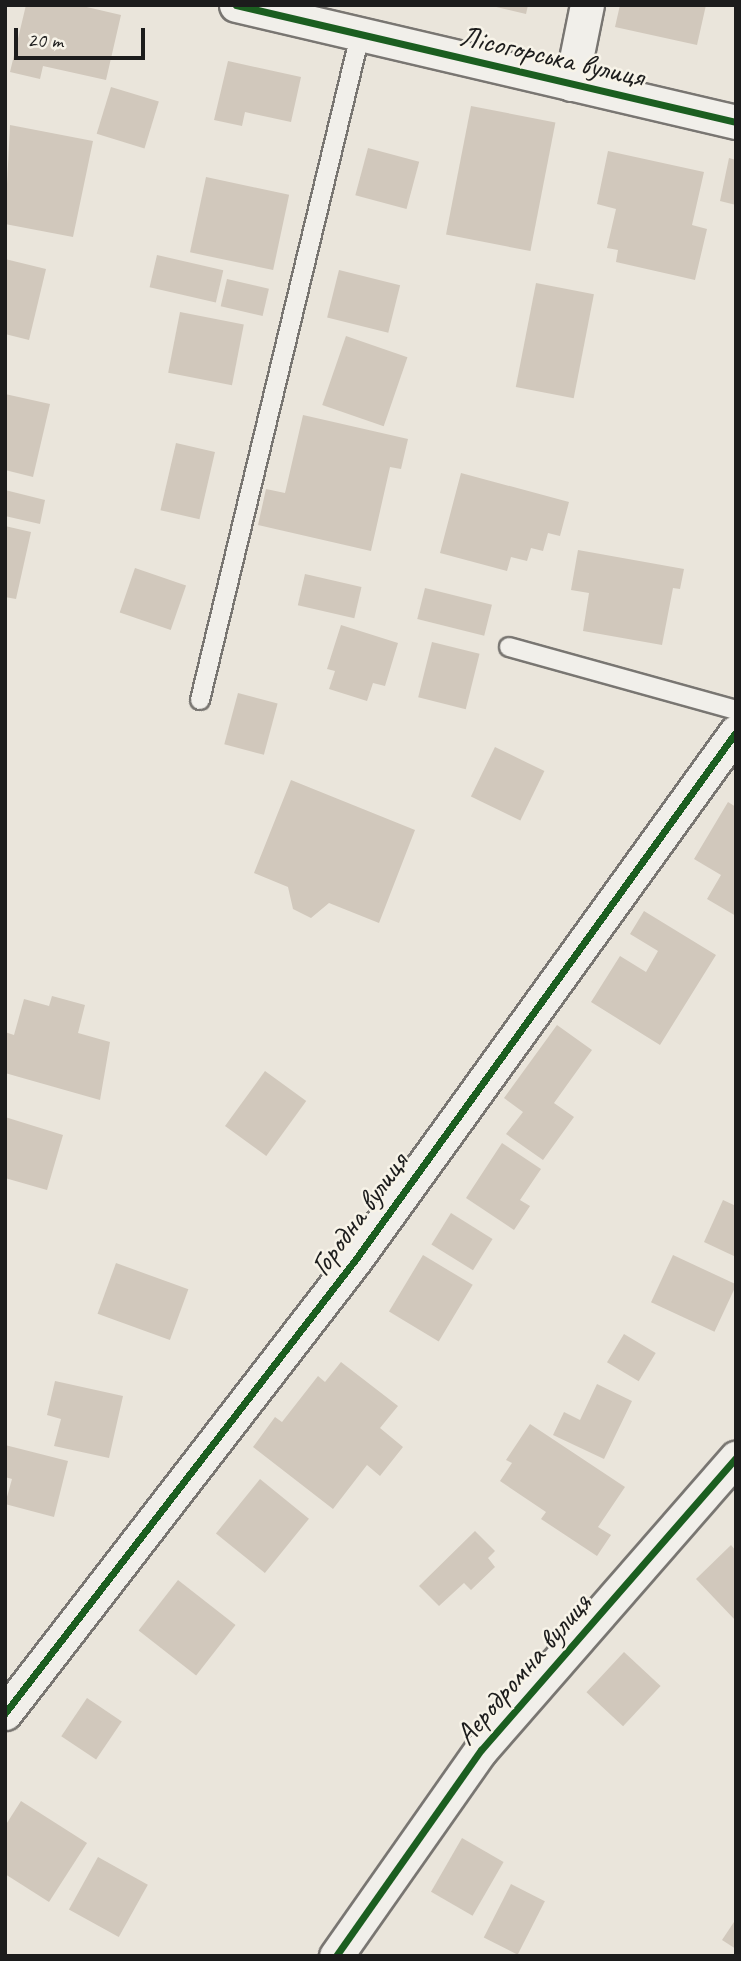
<!DOCTYPE html>
<meta charset="utf-8">
<style>
body{margin:0}
#map{position:relative;width:741px;height:1961px;overflow:hidden;background:#eae5db;font-family:Caveat,sans-serif}
div>[style]{position:absolute}
[style*='--x']{left:calc(var(--x)*1px);top:calc(var(--y)*1px);width:calc(var(--w)*1px);rotate:calc(var(--a)*1deg)}
.building>*{inset:0;background:#d1c8bc;transform-origin:0 0}
.roads{filter:drop-shadow(2px 0 #797672) drop-shadow(-2px 0 #797672) drop-shadow(0 2px #797672) drop-shadow(0 -2px #797672)}
.service>*{height:18px;margin:-9px;padding:0 9px;transform-origin:9px;border-radius:9px;background:#f1efea}
.minor>*{height:33px;margin:-16.5px;padding:0 16.5px;transform-origin:16.5px;border-radius:16.5px;background:#f1efea}
.cycleway>*{height:7px;margin:-3.5px;padding:0 3.5px;transform-origin:3.5px;border-radius:3.5px;background:#1b5e20}
span{translate:-50% -50%;white-space:nowrap;text-align:center;line-height:1.15;-webkit-text-stroke:5px #f7f3e8;paint-order:stroke}
.street-label{font-size:30px;color:#1c1c1c}
.frame{position:absolute;inset:0;border:7px solid #1c1c1c;pointer-events:none}
.scale{position:absolute;left:14px;top:28px;width:131px;height:32px;box-sizing:border-box;border:4px solid #1c1c1c;border-top:0;padding-left:9px;font-size:21px;line-height:24px;white-space:nowrap;color:#1c1c1c;-webkit-text-stroke:5px #f7f3e8;paint-order:stroke}
</style>
<div id="map">
<div class="building">
<div style="clip-path:polygon(26px 5px,78px 5px,121px 15px,106px 80px,43px 66px,40px 79px,10px 72px)"></div>
<div style="clip-path:polygon(488px 5px,528px 5px,526px 14px)"></div>
<div style="clip-path:polygon(620px 5px,706px 5px,697px 45px,615px 27px)"></div>
<div style="clip-path:polygon(228px 61px,301px 77px,291px 122px,245px 112px,242px 126px,214px 120px)"></div>
<div style="left:111px;top:87px;width:50px;height:49px;rotate:17deg"></div>
<div style="left:471px;top:106px;width:86px;height:131px;rotate:11deg"></div>
<div style="clip-path:polygon(10px 125px,93px 141px,73px 237px,5px 224px)"></div>
<div style="left:368px;top:148px;width:53px;height:49px;rotate:15deg"></div>
<div style="clip-path:polygon(608px 151px,704px 172px,692px 225px,707px 229px,695px 280px,616px 262px,618px 250px,607px 248px,616px 209px,597px 204px)"></div>
<div style="clip-path:polygon(729px 158px,736px 160px,736px 205px,720px 201px)"></div>
<div style="left:206px;top:177px;width:85px;height:77px;rotate:12deg"></div>
<div style="left:157px;top:255px;width:68px;height:33px;rotate:13deg"></div>
<div style="clip-path:polygon(5px 259px,46px 269px,29px 340px,5px 334px)"></div>
<div style="left:339px;top:270px;width:63px;height:49px;rotate:14deg"></div>
<div style="left:227px;top:279px;width:43px;height:28px;rotate:13deg"></div>
<div style="left:536px;top:283px;width:59px;height:106px;rotate:11deg"></div>
<div style="left:180px;top:312px;width:65px;height:62px;rotate:11deg"></div>
<div style="left:346px;top:336px;width:65px;height:73px;rotate:19deg"></div>
<div style="clip-path:polygon(5px 394px,50px 404px,33px 477px,5px 470px)"></div>
<div style="clip-path:polygon(303px 415px,408px 439px,401px 469px,390px 467px,371px 551px,258px 525px,266px 489px,285px 493px)"></div>
<div style="left:176px;top:443px;width:40px;height:69px;rotate:13deg"></div>
<div style="clip-path:polygon(461px 473px,569px 502px,560px 536px,548px 533px,543px 551px,531px 548px,527px 561px,511px 557px,507px 571px,440px 553px)"></div>
<div style="clip-path:polygon(5px 490px,45px 500px,40px 524px,5px 516px)"></div>
<div style="clip-path:polygon(5px 526px,31px 532px,16px 599px,5px 597px)"></div>
<div style="clip-path:polygon(578px 550px,684px 569px,680px 589px,673px 588px,662px 645px,583px 631px,589px 593px,571px 590px)"></div>
<div style="left:135px;top:568px;width:54px;height:47px;rotate:19deg"></div>
<div style="left:305px;top:574px;width:58px;height:32px;rotate:13deg"></div>
<div style="left:425px;top:588px;width:69px;height:32px;rotate:14deg"></div>
<div style="clip-path:polygon(341px 625px,398px 643px,385px 686px,373px 683px,367px 701px,329px 689px,335px 671px,327px 669px)"></div>
<div style="left:432px;top:642px;width:49px;height:57px;rotate:14deg"></div>
<div style="left:238px;top:693px;width:41px;height:53px;rotate:15deg"></div>
<div style="left:495px;top:747px;width:55px;height:55px;rotate:26deg"></div>
<div style="clip-path:polygon(291px 780px,415px 830px,379px 923px,329px 903px,311px 918px,293px 909px,288px 887px,254px 873px)"></div>
<div style="clip-path:polygon(728px 802px,736px 807px,736px 916px,707px 899px,721px 875px,694px 859px)"></div>
<div style="clip-path:polygon(644px 911px,716px 955px,660px 1045px,591px 1002px,620px 956px,646px 972px,658px 951px,630px 934px)"></div>
<div style="clip-path:polygon(52px 996px,85px 1005px,78px 1033px,110px 1042px,100px 1100px,5px 1073px,5px 1032px,14px 1035px,24px 999px,49px 1006px)"></div>
<div style="clip-path:polygon(557px 1025px,592px 1050px,554px 1103px,574px 1117px,543px 1160px,506px 1134px,523px 1112px,504px 1098px)"></div>
<div style="left:265px;top:1071px;width:51px;height:68px;rotate:36deg"></div>
<div style="clip-path:polygon(5px 1117px,63px 1135px,47px 1190px,5px 1178px)"></div>
<div style="clip-path:polygon(502px 1143px,541px 1169px,520px 1200px,530px 1206px,514px 1230px,466px 1198px)"></div>
<div style="clip-path:polygon(723px 1200px,736px 1206px,736px 1257px,704px 1242px)"></div>
<div style="left:451px;top:1213px;width:49px;height:37px;rotate:32deg"></div>
<div style="left:423px;top:1255px;width:58px;height:66px;rotate:31deg"></div>
<div style="left:673px;top:1255px;width:70px;height:52px;rotate:25deg"></div>
<div style="left:116px;top:1263px;width:77px;height:54px;rotate:20deg"></div>
<div style="left:624px;top:1334px;width:37px;height:33px;rotate:31deg"></div>
<div style="clip-path:polygon(341px 1362px,398px 1406px,380px 1428px,403px 1447px,380px 1476px,367px 1465px,333px 1509px,253px 1447px,275px 1417px,282px 1422px,318px 1376px,325px 1382px)"></div>
<div style="clip-path:polygon(55px 1381px,123px 1396px,109px 1458px,54px 1446px,61px 1419px,47px 1415px)"></div>
<div style="clip-path:polygon(597px 1384px,632px 1401px,604px 1459px,553px 1435px,564px 1412px,580px 1420px)"></div>
<div style="clip-path:polygon(530px 1424px,625px 1487px,598px 1527px,611px 1535px,597px 1556px,541px 1519px,546px 1512px,500px 1481px,512px 1463px,506px 1460px)"></div>
<div style="clip-path:polygon(5px 1445px,68px 1461px,54px 1517px,5px 1504px,12px 1479px,5px 1477px)"></div>
<div style="left:260px;top:1479px;width:63px;height:70px;rotate:39deg"></div>
<div style="clip-path:polygon(475px 1531px,495px 1551px,488px 1558px,495px 1567px,471px 1590px,464px 1583px,439px 1606px,419px 1586px)"></div>
<div style="clip-path:polygon(731px 1545px,736px 1551px,736px 1621px,696px 1579px)"></div>
<div style="left:178px;top:1580px;width:73px;height:64px;rotate:38deg"></div>
<div style="left:624px;top:1652px;width:50px;height:55px;rotate:43deg"></div>
<div style="left:87px;top:1698px;width:42px;height:46px;rotate:34deg"></div>
<div style="clip-path:polygon(21px 1801px,87px 1843px,49px 1902px,5px 1874px,5px 1826px)"></div>
<div style="left:462px;top:1838px;width:48px;height:62px;rotate:30deg"></div>
<div style="left:98px;top:1857px;width:57px;height:60px;rotate:29deg"></div>
<div style="left:511px;top:1884px;width:38px;height:60px;rotate:27deg"></div>
<div style="clip-path:polygon(736px 1919px,736px 1949px,722px 1940px)"></div>
</div>
<div class="roads">
<div class="service">
<div style="--x:509;--y:647;--w:236;--a:15.5"></div>
<div style="--x:200;--y:700;--w:684;--a:-76.47"></div>
</div>
<div class="minor">
<div style="--x:236;--y:5;--w:514;--a:13.17"></div>
<div style="--x:571;--y:84;--w:81;--a:-78.6"></div>
<div style="--x:5;--y:1713;--w:572;--a:-52.31"></div>
<div style="--x:355;--y:1260;--w:651;--a:-54.19"></div>
<div style="--x:336;--y:1956;--w:252;--a:-54.9"></div>
<div style="--x:481;--y:1750;--w:388;--a:-48.9"></div>
</div>
</div>
<div class="cycleway">
<div style="--x:236;--y:5;--w:514;--a:13.17"></div>
<div style="--x:5;--y:1713;--w:572;--a:-52.31"></div>
<div style="--x:355;--y:1260;--w:651;--a:-54.19"></div>
<div style="--x:336;--y:1956;--w:252;--a:-54.9"></div>
<div style="--x:481;--y:1750;--w:388;--a:-48.9"></div>
</div>
<div class="street-label">
<span style="left:552px;top:56px;rotate:13deg">Лісогорська вулиця</span>
<span style="left:359px;top:1214px;rotate:-54deg">Городна вулиця</span>
<span style="left:523px;top:1669px;rotate:-49deg">Аеродромна вулиця</span>
</div>
<div class="frame"></div>
<div class="scale">20 m</div>
</div>
